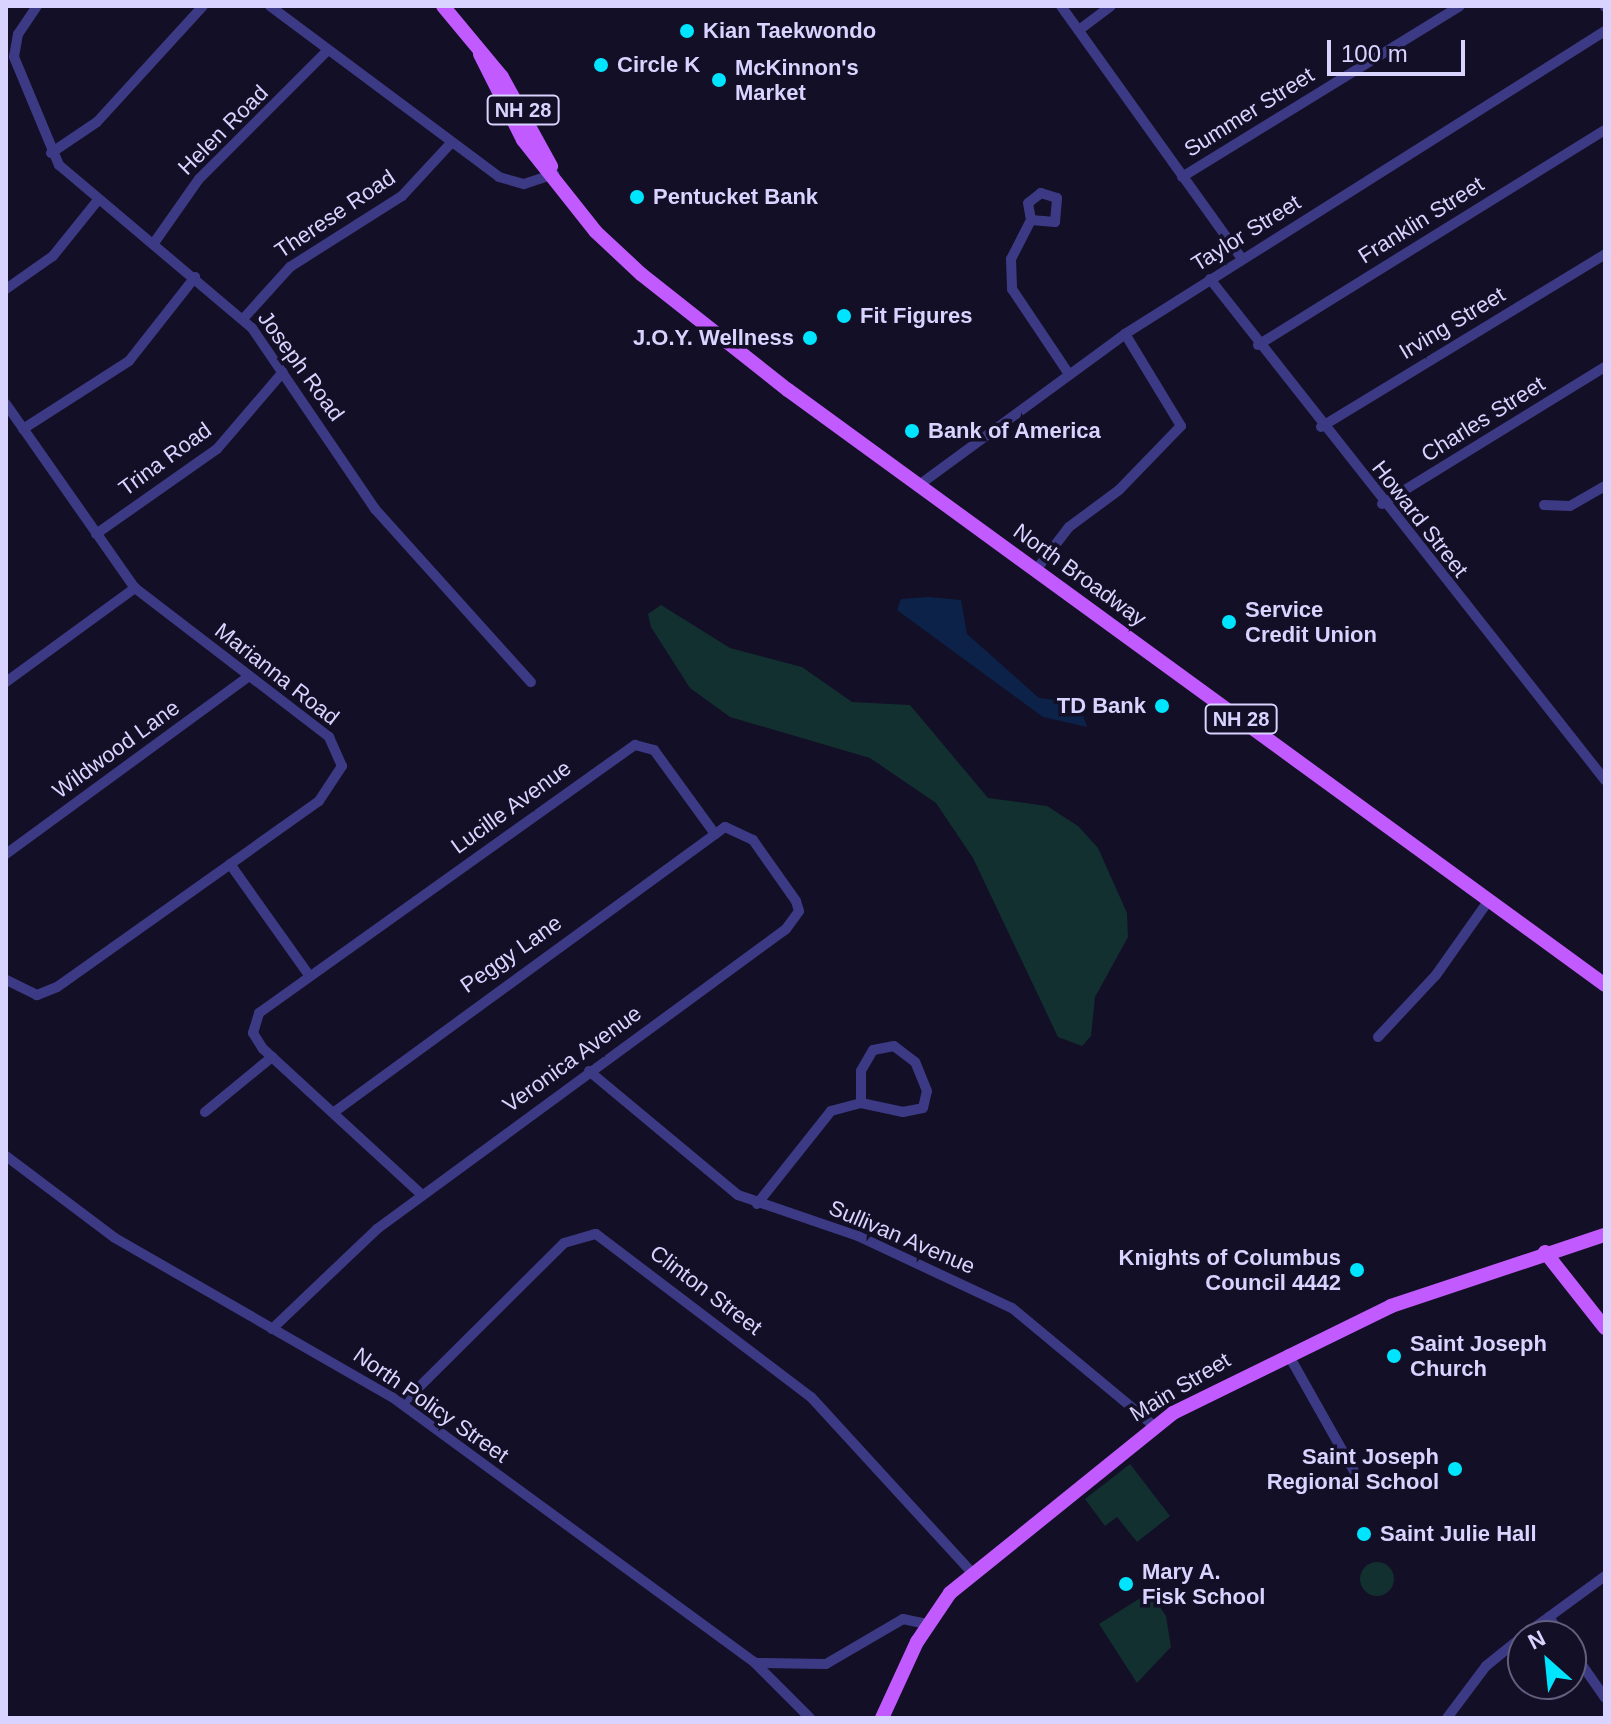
<!DOCTYPE html>
<style>
body{margin:0}
#map{position:relative;width:1611px;height:1724px;overflow:hidden;background:#130f26;font-family:Arial,sans-serif}
div>[style]{position:absolute}
[style*='--x']{left:calc(var(--x)*1px);top:calc(var(--y)*1px);width:calc(var(--w)*1px);rotate:calc(var(--a)*1deg)}
.green>*{inset:0;background:#12302f}
.round{border-radius:50%}
.water>*{inset:0;background:#0c2248}
.minor>*{height:10px;margin:-5px;padding:0 5px;transform-origin:5px;border-radius:5px;background:#3d3a85}
.major>*{height:14px;margin:-7px;padding:0 7px;transform-origin:7px;border-radius:7px;background:#c25bff}
.dots>*{width:22px;height:22px;translate:-50% -50%;box-sizing:border-box;border:4px solid #130f26;border-radius:50%}
span{translate:-50% -50%;white-space:nowrap;text-align:center;line-height:1.15;-webkit-text-stroke:7px #130f26;paint-order:stroke}
.shield-label span{padding:2px 6px;background:#130f26;border:2px solid;border-radius:6px;-webkit-text-stroke-width:0}
.shield-label{font-size:20px;color:#d9d4ff;font-weight:700}
.poi-label{font-size:22px;color:#d9d4ff;font-weight:700}
.left{translate:0 -50%;text-align:left}
.right{translate:-100% -50%;text-align:right}
.street-label{font-size:22px;color:#d9d4ff}
.frame{position:absolute;inset:0;border:8px solid #d9d4ff;pointer-events:none}
.north{position:absolute;left:1507px;top:1620px;width:80px;height:80px;box-sizing:border-box;background:#130f26;border:2px solid #625e7d;border-radius:50%;rotate:333deg;font-size:22px;font-weight:700;line-height:32px;text-align:center;color:#d9d4ff}
.north::after{content:'';display:block;margin:auto;width:28px;height:36px;background:#00e5ff;clip-path:polygon(50% 0,100% 100%,50% 72%,0 100%)}
.scale{position:absolute;left:1327px;top:40px;width:138px;height:36px;box-sizing:border-box;border:4px solid #d9d4ff;border-top:0;padding-left:10px;font-size:24px;line-height:28px;white-space:nowrap;color:#d9d4ff;-webkit-text-stroke:6px #130f26;paint-order:stroke}
</style>
<div id="map">
<div class="green">
<div style="clip-path:polygon(661px 605px,730px 648px,802px 667px,852px 702px,910px 705px,988px 798px,1047px 806px,1078px 826px,1098px 848px,1127px 913px,1128px 937px,1095px 997px,1091px 1036px,1082px 1046px,1058px 1037px,973px 858px,936px 803px,870px 758px,730px 717px,690px 688px,651px 627px,648px 614px)"></div>
<div style="clip-path:polygon(1130px 1464px,1170px 1516px,1137px 1542px,1117px 1517px,1105px 1526px,1085px 1499px)"></div>
<div class="round" style="left:1360px;top:1562px;width:34px;height:34px"></div>
<div style="clip-path:polygon(1150px 1592px,1166px 1616px,1171px 1647px,1137px 1683px,1099px 1624px)"></div>
</div>
<div class="water">
<div style="clip-path:polygon(929px 597px,961px 600px,967px 634px,1039px 698px,1079px 703px,1087px 727px,1043px 717px,897px 610px,901px 599px)"></div>
</div>
<div class="minor">
<div style="--x:37;--y:6;--w:34;--a:124"></div>
<div style="--x:18;--y:34;--w:23;--a:100"></div>
<div style="--x:14;--y:57;--w:117;--a:67.4"></div>
<div style="--x:59;--y:165;--w:253;--a:40.2"></div>
<div style="--x:252;--y:328;--w:219;--a:55.8"></div>
<div style="--x:375;--y:509;--w:233;--a:48"></div>
<div style="--x:270;--y:6;--w:286;--a:36.7"></div>
<div style="--x:499;--y:177;--w:26;--a:16"></div>
<div style="--x:524;--y:184;--w:32;--a:-18"></div>
<div style="--x:1061;--y:6;--w:311;--a:54.4"></div>
<div style="--x:1605;--y:6;--w:1;--a:90"></div>
<div style="--x:1079;--y:30;--w:40;--a:-37"></div>
<div style="--x:51;--y:153;--w:55;--a:-34"></div>
<div style="--x:97;--y:122;--w:157;--a:-47.6"></div>
<div style="--x:1182;--y:177;--w:326;--a:-31.6"></div>
<div style="--x:1031;--y:220;--w:24;--a:5"></div>
<div style="--x:1055;--y:222;--w:24;--a:-85"></div>
<div style="--x:1057;--y:198;--w:17;--a:-163"></div>
<div style="--x:1041;--y:193;--w:16;--a:142"></div>
<div style="--x:1028;--y:203;--w:17;--a:80"></div>
<div style="--x:1031;--y:220;--w:44;--a:117.1"></div>
<div style="--x:1011;--y:259;--w:30;--a:88"></div>
<div style="--x:1012;--y:289;--w:102;--a:56.2"></div>
<div style="--x:154;--y:243;--w:78;--a:-54.9"></div>
<div style="--x:199;--y:179;--w:181;--a:-45"></div>
<div style="--x:1210;--y:279;--w:638;--a:51.75"></div>
<div style="--x:6;--y:289;--w:57;--a:-35.1"></div>
<div style="--x:53;--y:256;--w:72;--a:-51.2"></div>
<div style="--x:243;--y:319;--w:70;--a:-47.9"></div>
<div style="--x:290;--y:267;--w:133;--a:-32.4"></div>
<div style="--x:402;--y:196;--w:72;--a:-47.2"></div>
<div style="--x:1258;--y:345;--w:408;--a:-31.8"></div>
<div style="--x:6;--y:404;--w:225;--a:55"></div>
<div style="--x:135;--y:588;--w:245;--a:37.5"></div>
<div style="--x:329;--y:737;--w:32;--a:66"></div>
<div style="--x:342;--y:766;--w:42;--a:123.3"></div>
<div style="--x:319;--y:801;--w:321;--a:144.6"></div>
<div style="--x:57;--y:987;--w:22;--a:158"></div>
<div style="--x:37;--y:995;--w:34;--a:-154"></div>
<div style="--x:1321;--y:427;--w:333;--a:-31.3"></div>
<div style="--x:23;--y:429;--w:126;--a:-32.7"></div>
<div style="--x:129;--y:361;--w:107;--a:-51.8"></div>
<div style="--x:919;--y:485;--w:255;--a:-36.2"></div>
<div style="--x:1125;--y:334;--w:568;--a:-32.26"></div>
<div style="--x:1382;--y:504;--w:262;--a:-31.6"></div>
<div style="--x:1544;--y:505;--w:26;--a:2"></div>
<div style="--x:1570;--y:506;--w:40;--a:-29.7"></div>
<div style="--x:96;--y:534;--w:148;--a:-35.1"></div>
<div style="--x:217;--y:449;--w:101;--a:-49.4"></div>
<div style="--x:1036;--y:570;--w:54;--a:-52.5"></div>
<div style="--x:1069;--y:527;--w:62;--a:-36.5"></div>
<div style="--x:1119;--y:490;--w:89;--a:-45.9"></div>
<div style="--x:1181;--y:426;--w:108;--a:-121.3"></div>
<div style="--x:6;--y:682;--w:160;--a:-36.1"></div>
<div style="--x:6;--y:854;--w:301;--a:-36.2"></div>
<div style="--x:230;--y:864;--w:136;--a:54.6"></div>
<div style="--x:1378;--y:1037;--w:85;--a:-46.9"></div>
<div style="--x:1436;--y:975;--w:92;--a:-54.8"></div>
<div style="--x:589;--y:1071;--w:194;--a:39.8"></div>
<div style="--x:738;--y:1195;--w:127;--a:18.9"></div>
<div style="--x:858;--y:1236;--w:170;--a:25.1"></div>
<div style="--x:1012;--y:1308;--w:185;--a:39.7"></div>
<div style="--x:205;--y:1112;--w:87;--a:-39.4"></div>
<div style="--x:6;--y:1156;--w:136;--a:37"></div>
<div style="--x:115;--y:1238;--w:319;--a:29.9"></div>
<div style="--x:392;--y:1397;--w:449;--a:36.2"></div>
<div style="--x:754;--y:1662;--w:79;--a:45"></div>
<div style="--x:422;--y:1195;--w:216;--a:-137.4"></div>
<div style="--x:263;--y:1049;--w:19;--a:-122"></div>
<div style="--x:253;--y:1033;--w:21;--a:-73"></div>
<div style="--x:259;--y:1013;--w:462;--a:-35.5"></div>
<div style="--x:635;--y:745;--w:20;--a:15"></div>
<div style="--x:654;--y:750;--w:104;--a:54"></div>
<div style="--x:757;--y:1204;--w:119;--a:-51.5"></div>
<div style="--x:831;--y:1111;--w:31;--a:-15"></div>
<div style="--x:861;--y:1103;--w:43;--a:12.1"></div>
<div style="--x:903;--y:1112;--w:20;--a:-11"></div>
<div style="--x:923;--y:1108;--w:17;--a:-77"></div>
<div style="--x:927;--y:1091;--w:31;--a:-112"></div>
<div style="--x:915;--y:1062;--w:26;--a:-143"></div>
<div style="--x:894;--y:1046;--w:21;--a:169"></div>
<div style="--x:873;--y:1050;--w:24;--a:120"></div>
<div style="--x:861;--y:1071;--w:32;--a:90"></div>
<div style="--x:272;--y:1329;--w:145;--a:-43.6"></div>
<div style="--x:377;--y:1229;--w:507;--a:-36.26"></div>
<div style="--x:786;--y:929;--w:22;--a:-54"></div>
<div style="--x:799;--y:911;--w:10;--a:-107"></div>
<div style="--x:796;--y:901;--w:75;--a:-125.2"></div>
<div style="--x:753;--y:840;--w:31;--a:-155"></div>
<div style="--x:725;--y:827;--w:484;--a:143.9"></div>
<div style="--x:1288;--y:1354;--w:137;--a:60.6"></div>
<div style="--x:402;--y:1404;--w:228;--a:-44.8"></div>
<div style="--x:564;--y:1243;--w:33;--a:-16"></div>
<div style="--x:596;--y:1234;--w:270;--a:37.2"></div>
<div style="--x:811;--y:1397;--w:239;--a:47.5"></div>
<div style="--x:1549;--y:1617;--w:23;--a:56"></div>
<div style="--x:1523;--y:1636;--w:102;--a:-36.2"></div>
<div style="--x:1571;--y:1649;--w:60;--a:55.2"></div>
<div style="--x:756;--y:1663;--w:70;--a:0.8"></div>
<div style="--x:826;--y:1664;--w:89;--a:-30.3"></div>
<div style="--x:903;--y:1619;--w:24;--a:12"></div>
<div style="--x:1447;--y:1718;--w:65;--a:-53.1"></div>
<div style="--x:1486;--y:1666;--w:48;--a:-39"></div>
</div>
<div class="major">
<div style="--x:443;--y:6;--w:92;--a:50.3"></div>
<div style="--x:502;--y:77;--w:102;--a:61.2"></div>
<div style="--x:480;--y:54;--w:96;--a:63.4"></div>
<div style="--x:523;--y:140;--w:117;--a:51.6"></div>
<div style="--x:596;--y:232;--w:62;--a:43"></div>
<div style="--x:641;--y:274;--w:187;--a:38.3"></div>
<div style="--x:788;--y:390;--w:1011;--a:36.06"></div>
<div style="--x:1545;--y:1252;--w:97;--a:51.7"></div>
<div style="--x:882;--y:1718;--w:84;--a:-65.3"></div>
<div style="--x:917;--y:1642;--w:59;--a:-56"></div>
<div style="--x:950;--y:1593;--w:287;--a:-38.9"></div>
<div style="--x:1173;--y:1413;--w:243;--a:-26.1"></div>
<div style="--x:1391;--y:1306;--w:225;--a:-18.4"></div>
</div>
<div class="dots">
<div style="left:687px;top:31px;background:#00e5ff"></div>
<div style="left:601px;top:65px;background:#00e5ff"></div>
<div style="left:719px;top:80px;background:#00e5ff"></div>
<div style="left:637px;top:197px;background:#00e5ff"></div>
<div style="left:844px;top:316px;background:#00e5ff"></div>
<div style="left:810px;top:338px;background:#00e5ff"></div>
<div style="left:912px;top:431px;background:#00e5ff"></div>
<div style="left:1229px;top:622px;background:#00e5ff"></div>
<div style="left:1162px;top:706px;background:#00e5ff"></div>
<div style="left:1357px;top:1270px;background:#00e5ff"></div>
<div style="left:1394px;top:1356px;background:#00e5ff"></div>
<div style="left:1455px;top:1469px;background:#00e5ff"></div>
<div style="left:1364px;top:1534px;background:#00e5ff"></div>
<div style="left:1126px;top:1584px;background:#00e5ff"></div>
</div>
<div class="shield-label">
<span style="left:523px;top:110px">NH 28</span>
<span style="left:1241px;top:719px">NH 28</span>
</div>
<div class="poi-label">
<span class="left" style="left:703px;top:31px">Kian Taekwondo</span>
<span class="left" style="left:617px;top:65px">Circle K</span>
<span class="left" style="left:735px;top:80px">McKinnon's<br>Market</span>
<span class="left" style="left:653px;top:197px">Pentucket Bank</span>
<span class="left" style="left:860px;top:316px">Fit Figures</span>
<span class="right" style="left:794px;top:338px">J.O.Y. Wellness</span>
<span class="left" style="left:928px;top:431px">Bank of America</span>
<span class="left" style="left:1245px;top:622px">Service<br>Credit Union</span>
<span class="right" style="left:1146px;top:706px">TD Bank</span>
<span class="right" style="left:1341px;top:1270px">Knights of Columbus<br>Council 4442</span>
<span class="left" style="left:1410px;top:1356px">Saint Joseph<br>Church</span>
<span class="right" style="left:1439px;top:1469px">Saint Joseph<br>Regional School</span>
<span class="left" style="left:1380px;top:1534px">Saint Julie Hall</span>
<span class="left" style="left:1142px;top:1584px">Mary A.<br>Fisk School</span>
</div>
<div class="street-label">
<span style="left:1249px;top:112px;rotate:-32deg">Summer Street</span>
<span style="left:223px;top:130px;rotate:-45deg">Helen Road</span>
<span style="left:335px;top:214px;rotate:-34deg">Therese Road</span>
<span style="left:1421px;top:220px;rotate:-32deg">Franklin Street</span>
<span style="left:1246px;top:233px;rotate:-32deg">Taylor Street</span>
<span style="left:1452px;top:323px;rotate:-31deg">Irving Street</span>
<span style="left:301px;top:366px;rotate:54deg">Joseph Road</span>
<span style="left:1483px;top:419px;rotate:-32deg">Charles Street</span>
<span style="left:165px;top:459px;rotate:-36deg">Trina Road</span>
<span style="left:1420px;top:519px;rotate:52deg">Howard Street</span>
<span style="left:1080px;top:575px;rotate:36deg">North Broadway</span>
<span style="left:277px;top:674px;rotate:38deg">Marianna Road</span>
<span style="left:116px;top:749px;rotate:-36deg">Wildwood Lane</span>
<span style="left:511px;top:807px;rotate:-36deg">Lucille Avenue</span>
<span style="left:511px;top:954px;rotate:-35deg">Peggy Lane</span>
<span style="left:572px;top:1059px;rotate:-36deg">Veronica Avenue</span>
<span style="left:902px;top:1237px;rotate:23deg">Sullivan Avenue</span>
<span style="left:706px;top:1290px;rotate:37deg">Clinton Street</span>
<span style="left:1180px;top:1387px;rotate:-31deg">Main Street</span>
<span style="left:431px;top:1405px;rotate:35deg">North Policy Street</span>
</div>
<div class="frame"></div>
<div class="north">N</div>
<div class="scale">100 m</div>
</div>
